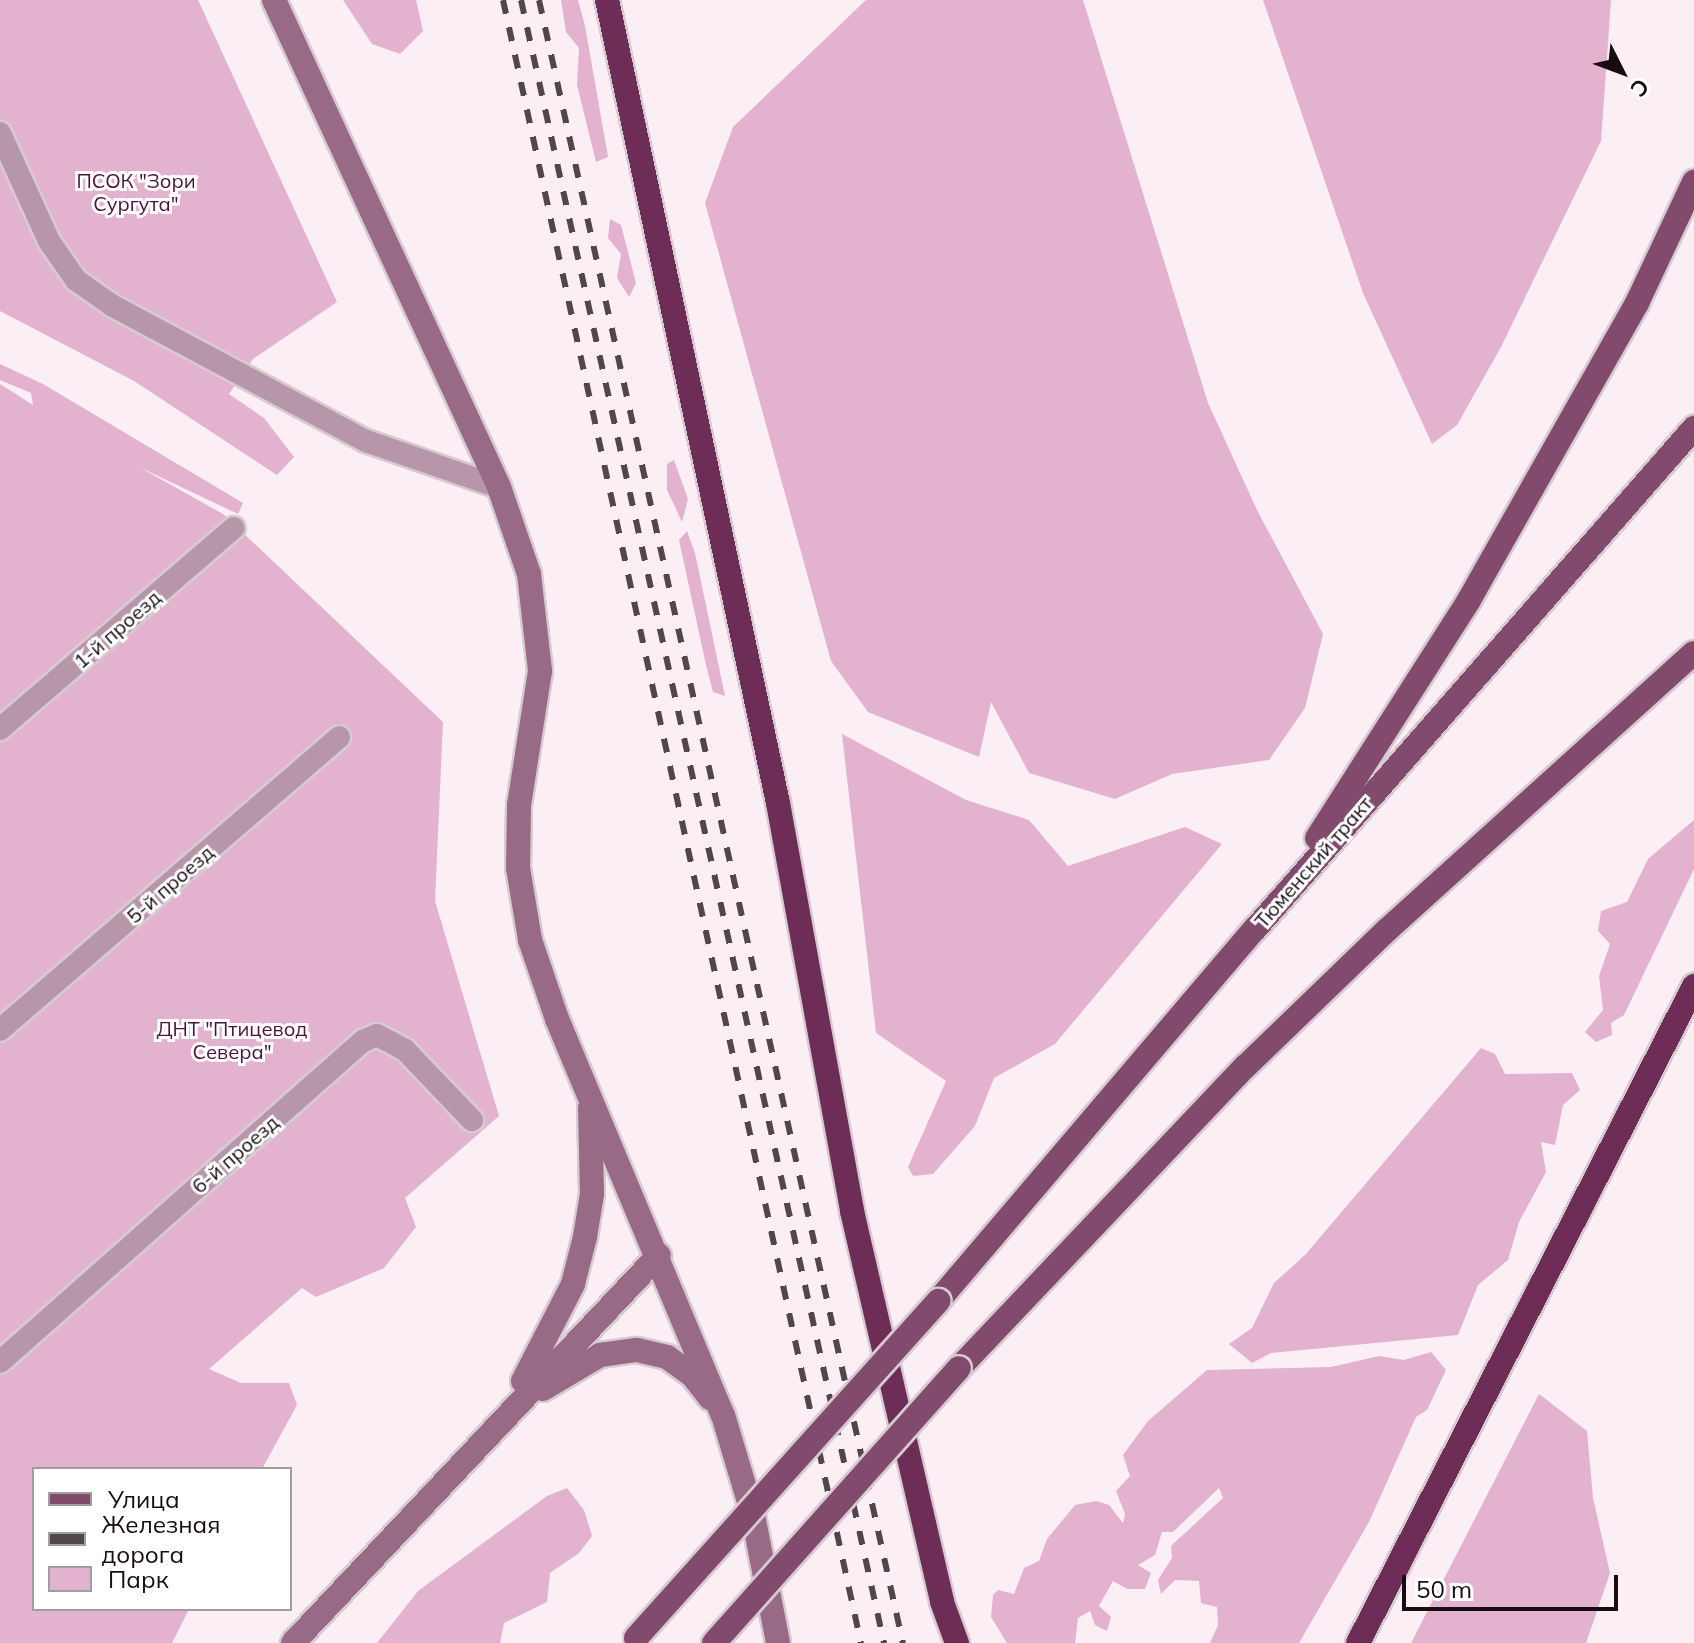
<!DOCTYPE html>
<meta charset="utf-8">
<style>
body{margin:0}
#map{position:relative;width:1694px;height:1643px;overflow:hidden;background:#fbeef5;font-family:Mulish,sans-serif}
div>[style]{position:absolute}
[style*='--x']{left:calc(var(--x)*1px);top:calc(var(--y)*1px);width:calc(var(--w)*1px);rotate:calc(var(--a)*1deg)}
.green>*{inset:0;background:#e3b2ce}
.roads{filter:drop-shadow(2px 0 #d7cad1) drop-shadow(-2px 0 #d7cad1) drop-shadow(0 2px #d7cad1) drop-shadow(0 -2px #d7cad1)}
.street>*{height:22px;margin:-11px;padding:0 11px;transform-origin:11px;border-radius:11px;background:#b896a9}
.secondary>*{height:24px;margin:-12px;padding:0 12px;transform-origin:12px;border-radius:12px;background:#996a85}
.primary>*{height:24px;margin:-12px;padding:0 12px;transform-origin:12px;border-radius:12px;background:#824a6c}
.highway>*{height:24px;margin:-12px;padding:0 12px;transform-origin:12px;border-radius:12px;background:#6e2d56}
.rail>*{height:6px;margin-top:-3px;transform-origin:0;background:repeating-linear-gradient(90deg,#52464c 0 14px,transparent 0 28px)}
.bridges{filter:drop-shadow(2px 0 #d7cad1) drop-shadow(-2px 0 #d7cad1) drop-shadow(0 2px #d7cad1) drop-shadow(0 -2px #d7cad1)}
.primary-bridge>*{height:24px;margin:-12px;padding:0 12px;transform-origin:12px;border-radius:12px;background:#824a6c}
span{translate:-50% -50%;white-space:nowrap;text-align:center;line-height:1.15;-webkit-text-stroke:6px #fff;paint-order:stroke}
.park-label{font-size:20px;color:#500f3c}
.street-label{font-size:20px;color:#170c12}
.legend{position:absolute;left:32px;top:1467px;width:260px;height:144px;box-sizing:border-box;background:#fff;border:2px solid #a29ea0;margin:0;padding:10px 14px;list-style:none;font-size:24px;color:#170c12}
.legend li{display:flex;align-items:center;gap:16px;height:40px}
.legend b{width:40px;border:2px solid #a29ea0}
.north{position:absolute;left:1582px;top:32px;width:80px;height:80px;-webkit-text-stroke:6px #fff;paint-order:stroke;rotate:132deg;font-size:22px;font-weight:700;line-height:32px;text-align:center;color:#170c12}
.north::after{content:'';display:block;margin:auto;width:28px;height:36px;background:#170c12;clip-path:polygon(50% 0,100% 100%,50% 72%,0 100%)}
.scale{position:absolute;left:1402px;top:1575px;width:216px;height:36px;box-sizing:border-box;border:4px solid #170c12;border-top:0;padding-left:10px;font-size:24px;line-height:28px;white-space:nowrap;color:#170c12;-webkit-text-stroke:6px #fff;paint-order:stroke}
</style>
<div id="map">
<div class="green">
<div style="clip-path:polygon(0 0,198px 0,337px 302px,253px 359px,229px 394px,264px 418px,294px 457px,277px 475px,134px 381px,0 311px)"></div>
<div style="clip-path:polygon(343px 0,416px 0,423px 31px,400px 54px,372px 44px)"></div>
<div style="clip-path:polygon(561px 0,578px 0,585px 26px,608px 157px,596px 162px,577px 85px,579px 48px,566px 32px)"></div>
<div style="clip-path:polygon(866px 0,1083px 0,1208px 403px,1257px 510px,1323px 634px,1305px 708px,1269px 760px,1172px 774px,1115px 799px,1029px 773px,991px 702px,979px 757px,868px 712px,831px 661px,705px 203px,733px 127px)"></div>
<div style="clip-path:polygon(1263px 0,1611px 0,1601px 141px,1501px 347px,1457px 425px,1432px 444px,1363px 293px)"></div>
<div style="clip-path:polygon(610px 219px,621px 225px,636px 283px,629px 297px,617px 278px,621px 254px,608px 238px)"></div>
<div style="clip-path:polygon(0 364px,43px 384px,243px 503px,238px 514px,139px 467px,223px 514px,443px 722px,435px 901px,499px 1116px,405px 1198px,416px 1227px,384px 1268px,316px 1297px,302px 1288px,209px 1369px,241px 1383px,289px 1383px,297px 1405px,262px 1469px,34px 1469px,34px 1609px,189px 1609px,172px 1643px,0 1643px,0 384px,33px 405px,31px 393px,0 380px)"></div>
<div style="clip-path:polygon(674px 460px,688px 499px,682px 522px,667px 490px,667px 464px)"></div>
<div style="clip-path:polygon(687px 531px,695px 553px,725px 696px,713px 692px,706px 665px,679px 540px)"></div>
<div style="clip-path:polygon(842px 734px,966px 800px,1029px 820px,1068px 866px,1185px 827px,1222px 844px,1055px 1044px,994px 1078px,975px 1126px,933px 1174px,913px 1176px,908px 1167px,946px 1081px,876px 1033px)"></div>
<div style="clip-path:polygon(1694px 820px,1694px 869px,1624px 1015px,1611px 1023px,1612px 1035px,1596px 1042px,1585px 1032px,1603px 1010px,1599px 976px,1610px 944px,1598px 931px,1601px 911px,1627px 902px,1648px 859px)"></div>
<div style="clip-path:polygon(1481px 1048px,1495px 1054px,1505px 1074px,1572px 1073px,1580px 1090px,1563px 1105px,1555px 1145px,1541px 1142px,1546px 1172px,1519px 1222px,1508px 1260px,1478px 1285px,1458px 1335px,1271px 1353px,1252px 1363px,1229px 1344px,1252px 1328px,1274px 1283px,1305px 1255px)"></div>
<div style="clip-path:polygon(1431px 1352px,1446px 1370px,1427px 1410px,1416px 1417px,1369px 1522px,1299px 1643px,1210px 1643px,1218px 1625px,1217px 1607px,1201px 1603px,1199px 1581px,1175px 1580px,1161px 1594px,1158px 1580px,1172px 1558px,1171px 1546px,1223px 1498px,1219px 1488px,1173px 1532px,1162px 1532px,1155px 1555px,1138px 1565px,1151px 1573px,1145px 1589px,1127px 1589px,1113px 1581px,1099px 1606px,1111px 1617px,1107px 1631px,1095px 1625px,1090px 1611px,1078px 1618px,1075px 1643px,1007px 1643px,991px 1617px,993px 1595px,998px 1590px,1014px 1594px,1024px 1568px,1039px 1561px,1047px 1539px,1075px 1505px,1096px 1501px,1109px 1505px,1123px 1523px,1125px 1514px,1116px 1491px,1130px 1476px,1123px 1455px,1148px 1421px,1207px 1370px,1331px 1367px,1379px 1356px,1404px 1360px)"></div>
<div style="clip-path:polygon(1539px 1394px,1587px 1431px,1593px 1498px,1610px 1573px,1586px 1643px,1411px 1643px)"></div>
<div style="clip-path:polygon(567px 1488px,584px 1510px,592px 1536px,579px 1553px,550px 1573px,547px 1602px,504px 1623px,500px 1643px,377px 1643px,418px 1591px,547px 1496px)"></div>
</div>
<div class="roads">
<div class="street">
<div style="--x:0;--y:133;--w:119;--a:65.6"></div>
<div style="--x:49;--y:241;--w:47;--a:55.3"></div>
<div style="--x:76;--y:280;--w:45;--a:35.1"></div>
<div style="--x:113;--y:306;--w:287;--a:28.1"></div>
<div style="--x:366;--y:441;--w:141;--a:19.1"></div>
<div style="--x:0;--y:729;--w:308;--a:-40.7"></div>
<div style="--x:0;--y:1030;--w:448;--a:-40.8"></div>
<div style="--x:0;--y:1362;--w:485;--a:-41.5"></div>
<div style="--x:363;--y:1041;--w:15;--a:-23"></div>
<div style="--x:377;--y:1035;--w:32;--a:28"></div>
<div style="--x:405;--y:1050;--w:97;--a:46.3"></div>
</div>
<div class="secondary">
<div style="--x:274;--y:0;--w:536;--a:65.2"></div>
<div style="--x:499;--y:487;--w:92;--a:71"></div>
<div style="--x:529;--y:574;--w:98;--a:83.5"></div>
<div style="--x:540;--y:671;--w:136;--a:98.9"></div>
<div style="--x:519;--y:805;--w:63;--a:90.9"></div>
<div style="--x:518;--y:868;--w:73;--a:80.5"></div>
<div style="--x:530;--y:940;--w:83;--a:71.1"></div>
<div style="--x:557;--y:1019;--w:429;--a:67.3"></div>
<div style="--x:723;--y:1415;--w:104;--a:73.3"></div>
<div style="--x:753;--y:1515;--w:130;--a:78.9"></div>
<div style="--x:523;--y:1381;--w:109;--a:-62.7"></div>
<div style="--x:573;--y:1284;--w:49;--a:-75.7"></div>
<div style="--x:585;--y:1237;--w:44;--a:-80.8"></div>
<div style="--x:592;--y:1194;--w:86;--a:-91.3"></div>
<div style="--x:543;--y:1389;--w:66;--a:-30.8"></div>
<div style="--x:600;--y:1355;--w:37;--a:-8"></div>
<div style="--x:637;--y:1350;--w:31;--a:13"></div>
<div style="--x:667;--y:1357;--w:32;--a:36"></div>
<div style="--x:693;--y:1376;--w:28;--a:52"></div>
<div style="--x:293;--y:1643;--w:533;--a:-46.67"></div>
</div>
<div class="primary">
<div style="--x:1317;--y:838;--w:282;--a:-57.4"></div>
<div style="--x:1469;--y:600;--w:341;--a:-60.5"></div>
<div style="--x:1637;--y:303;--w:134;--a:-64.8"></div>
<div style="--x:938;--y:1301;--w:490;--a:-49.6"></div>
<div style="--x:1256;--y:928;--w:665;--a:-48.78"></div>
<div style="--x:959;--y:1368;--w:417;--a:-46.5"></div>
<div style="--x:1246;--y:1066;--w:196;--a:-44"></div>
<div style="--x:1387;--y:930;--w:413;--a:-42.1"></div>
</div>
<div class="highway">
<div style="--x:607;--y:0;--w:821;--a:77.98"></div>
<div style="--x:778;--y:803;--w:415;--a:79.7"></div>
<div style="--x:852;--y:1211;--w:401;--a:77"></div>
<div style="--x:942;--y:1602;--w:44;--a:69.9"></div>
<div style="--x:1358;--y:1643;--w:738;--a:-62.91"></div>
</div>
</div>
<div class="rail">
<div style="--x:503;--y:0;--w:1682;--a:77.71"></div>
<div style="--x:521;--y:0;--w:1683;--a:77.54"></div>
<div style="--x:539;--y:0;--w:1683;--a:77.51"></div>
</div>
<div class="bridges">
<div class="primary-bridge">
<div style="--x:636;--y:1638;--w:453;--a:-48.1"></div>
<div style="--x:714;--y:1643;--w:368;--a:-48.3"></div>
</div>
</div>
<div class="park-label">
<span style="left:136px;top:192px">ПСОК "Зори<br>Сургута"</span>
<span style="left:232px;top:1040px">ДНТ "Птицевод<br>Севера"</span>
</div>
<div class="street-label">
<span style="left:117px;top:629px;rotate:-41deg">1-й проезд</span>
<span style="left:1313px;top:862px;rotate:-49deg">Тюменский тракт</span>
<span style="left:170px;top:884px;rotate:-41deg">5-й проезд</span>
<span style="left:235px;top:1154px;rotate:-41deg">6-й проезд</span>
</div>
<ul class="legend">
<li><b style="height:10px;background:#824a6c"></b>Улица</li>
<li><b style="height:10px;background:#52464c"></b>Железная дорога</li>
<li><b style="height:22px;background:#e3b2ce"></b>Парк</li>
</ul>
<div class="north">С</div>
<div class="scale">50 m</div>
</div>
